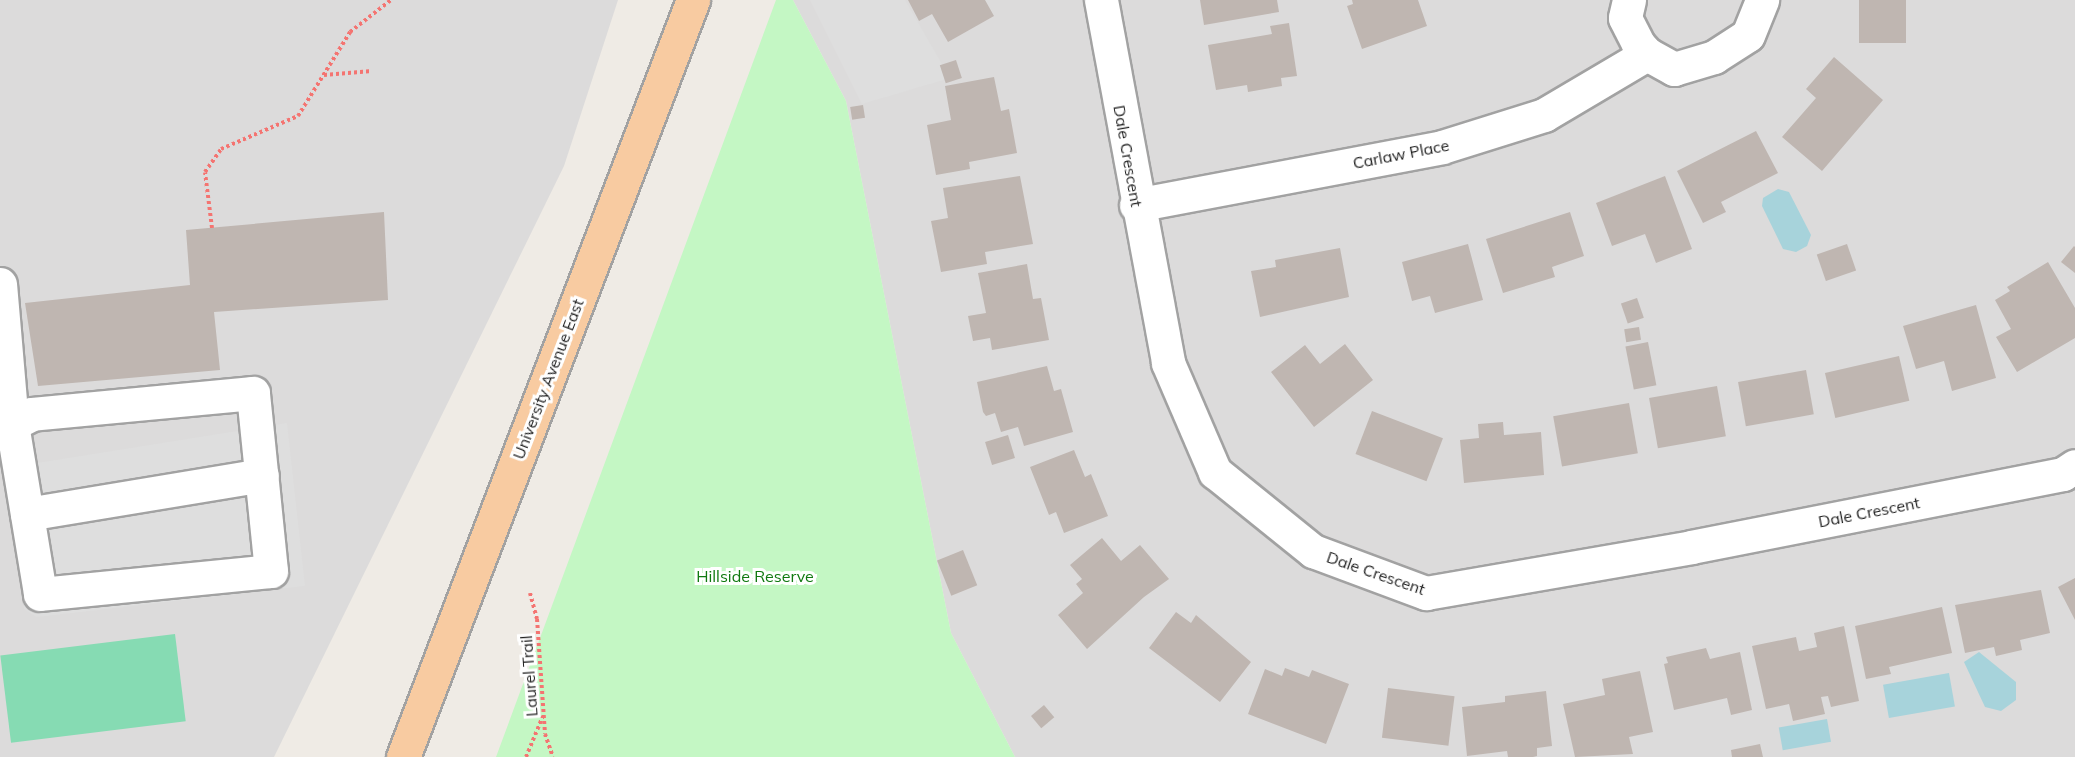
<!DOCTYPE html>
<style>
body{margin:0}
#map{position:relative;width:2075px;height:757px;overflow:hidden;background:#efebe5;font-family:Mulish,sans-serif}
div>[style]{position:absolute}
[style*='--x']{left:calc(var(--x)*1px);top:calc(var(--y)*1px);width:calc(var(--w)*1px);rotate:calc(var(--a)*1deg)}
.residential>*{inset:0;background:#dcdbdb}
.park>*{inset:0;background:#c4f7c4}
.pitch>*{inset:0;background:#86dbb3;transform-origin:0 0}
.parking>*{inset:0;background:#dedede}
.water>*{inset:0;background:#a7d3db;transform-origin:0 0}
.building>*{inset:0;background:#bfb6b1;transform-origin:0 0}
.path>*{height:4px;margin-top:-2px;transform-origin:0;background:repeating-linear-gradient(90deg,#f47471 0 3px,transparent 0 6px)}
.roads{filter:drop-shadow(2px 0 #a2a2a2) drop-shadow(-2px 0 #a2a2a2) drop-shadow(0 2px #a2a2a2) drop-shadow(0 -2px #a2a2a2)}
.minor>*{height:33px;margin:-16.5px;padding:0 16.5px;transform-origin:16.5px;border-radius:16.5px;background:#fff}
.major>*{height:33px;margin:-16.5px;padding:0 16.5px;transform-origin:16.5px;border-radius:16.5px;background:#f8cba1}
span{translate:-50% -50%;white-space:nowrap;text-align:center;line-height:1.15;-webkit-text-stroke:6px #fff;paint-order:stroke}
.street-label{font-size:16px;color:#1e1e1e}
.park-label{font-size:16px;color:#107910}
</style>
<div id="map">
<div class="residential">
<div style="clip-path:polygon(0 0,618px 0,564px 166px,274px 757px,0 757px)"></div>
<div style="clip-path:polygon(793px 0,2075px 0,2075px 757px,1015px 757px,951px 633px,846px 101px)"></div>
</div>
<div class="park">
<div style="clip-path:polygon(776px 0,793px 0,846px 101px,951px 633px,1015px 757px,496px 757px)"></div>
</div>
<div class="pitch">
<div style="left:175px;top:634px;width:88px;height:176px;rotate:83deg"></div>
</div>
<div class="parking">
<div style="clip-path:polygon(810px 0,905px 0,950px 78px,862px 104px)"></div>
<div style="clip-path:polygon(287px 423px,305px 586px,37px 617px,24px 609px,6px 468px)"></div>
</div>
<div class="water">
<div style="clip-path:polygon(1778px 189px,1789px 192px,1811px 235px,1807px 246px,1796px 252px,1783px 249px,1762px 206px,1763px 198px)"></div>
<div style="clip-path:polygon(1979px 652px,2016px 682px,2016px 700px,2001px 711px,1985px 707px,1964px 662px)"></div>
<div style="left:1949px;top:673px;width:34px;height:67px;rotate:80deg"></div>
<div style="left:1827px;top:719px;width:23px;height:49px;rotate:80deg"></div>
</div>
<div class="building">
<div style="clip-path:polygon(908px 0,985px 0,994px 16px,948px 42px,932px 14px,919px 21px)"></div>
<div style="clip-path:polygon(1200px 0,1277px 0,1279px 12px,1204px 25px)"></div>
<div style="clip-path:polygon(1352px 0,1418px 0,1427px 26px,1362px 49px,1347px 6px,1353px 4px)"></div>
<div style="left:1859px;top:0;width:47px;height:43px"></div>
<div style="clip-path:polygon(1289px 23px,1297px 76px,1281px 78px,1282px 86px,1248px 92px,1247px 85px,1216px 90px,1208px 45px,1272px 34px,1270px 26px)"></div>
<div style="clip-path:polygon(1834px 57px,1883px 100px,1822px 171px,1782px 137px,1816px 98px,1806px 89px)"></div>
<div style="left:956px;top:60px;width:19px;height:17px;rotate:72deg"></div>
<div style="clip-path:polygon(994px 77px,1001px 111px,1009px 109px,1017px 153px,969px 162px,970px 169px,936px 175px,927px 125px,951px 120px,945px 86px)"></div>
<div style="left:863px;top:105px;width:13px;height:13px;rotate:81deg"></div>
<div style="clip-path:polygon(1756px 131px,1778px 173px,1721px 202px,1726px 212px,1703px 223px,1677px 171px)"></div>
<div style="clip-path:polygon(1020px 176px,1033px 244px,985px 252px,987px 264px,941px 272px,931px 221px,948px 218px,943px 188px)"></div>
<div style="clip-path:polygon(1665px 176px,1692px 249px,1656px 263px,1645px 234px,1612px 246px,1596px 203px)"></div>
<div style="clip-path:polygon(384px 212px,388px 300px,214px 312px,220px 370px,38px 386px,25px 303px,190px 285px,186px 230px)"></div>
<div style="clip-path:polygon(1570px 212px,1584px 256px,1552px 267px,1555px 277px,1503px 293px,1486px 239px)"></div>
<div style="clip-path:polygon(1468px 244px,1483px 300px,1435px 313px,1430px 296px,1412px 301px,1402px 262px)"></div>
<div style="left:1847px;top:244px;width:28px;height:32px;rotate:71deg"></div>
<div style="clip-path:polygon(2074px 246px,2075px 247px,2075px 273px,2061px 262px)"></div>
<div style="clip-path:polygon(1340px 248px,1349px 297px,1260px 317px,1251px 271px,1276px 267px,1275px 260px)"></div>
<div style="clip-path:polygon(2048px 262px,2075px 308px,2075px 338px,2017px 372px,1996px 337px,2011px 329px,1995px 300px,2010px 291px,2007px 287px)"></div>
<div style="clip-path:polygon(1027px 264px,1033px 299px,1041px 298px,1049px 340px,992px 350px,990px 338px,973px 341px,968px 316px,986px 313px,978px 273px)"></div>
<div style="left:1637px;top:298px;width:21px;height:17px;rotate:71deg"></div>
<div style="clip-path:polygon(1976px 305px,1996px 378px,1952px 391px,1944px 361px,1916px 369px,1903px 326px)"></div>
<div style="left:1639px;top:327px;width:13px;height:15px;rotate:81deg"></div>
<div style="left:1648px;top:342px;width:44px;height:23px;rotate:79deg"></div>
<div style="clip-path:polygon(1345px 344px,1373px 380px,1314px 427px,1271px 372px,1305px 345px,1320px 364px)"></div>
<div style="left:1899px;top:356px;width:46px;height:76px;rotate:77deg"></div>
<div style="clip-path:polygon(1047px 366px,1054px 391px,1061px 389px,1073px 432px,1024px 446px,1018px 427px,1001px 432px,995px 413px,986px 416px,983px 412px,977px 382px)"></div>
<div style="left:1806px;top:370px;width:45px;height:69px;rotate:80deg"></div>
<div style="left:1717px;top:386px;width:51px;height:69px;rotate:80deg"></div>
<div style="left:1629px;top:403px;width:51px;height:77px;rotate:80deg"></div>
<div style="left:1372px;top:411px;width:76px;height:46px;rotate:21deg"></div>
<div style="clip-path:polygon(1503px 422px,1504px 435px,1541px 432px,1544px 475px,1464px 483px,1460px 440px,1479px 438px,1478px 424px)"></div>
<div style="left:1008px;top:435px;width:24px;height:24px;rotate:73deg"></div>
<div style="clip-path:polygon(1074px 450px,1085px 477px,1091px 474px,1108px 516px,1064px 533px,1056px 512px,1049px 515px,1030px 467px)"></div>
<div style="clip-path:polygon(1102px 538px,1121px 561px,1140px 545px,1169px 579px,1144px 597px,1087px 649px,1058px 615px,1083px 593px,1076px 584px,1082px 579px,1070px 565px)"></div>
<div style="left:963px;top:550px;width:38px;height:28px;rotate:68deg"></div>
<div style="clip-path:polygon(2075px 578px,2075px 620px,2058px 587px)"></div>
<div style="clip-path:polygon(2041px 590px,2050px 633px,2020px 640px,2022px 650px,1996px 656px,1994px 647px,1965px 653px,1955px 605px)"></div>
<div style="clip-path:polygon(1942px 607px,1952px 653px,1889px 667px,1891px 674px,1866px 679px,1855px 626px)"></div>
<div style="clip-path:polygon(1176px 612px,1191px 623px,1196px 615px,1251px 662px,1220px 702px,1149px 648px)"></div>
<div style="clip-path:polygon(1844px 626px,1859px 701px,1831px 707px,1828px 696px,1821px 697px,1825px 714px,1793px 721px,1789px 704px,1766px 709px,1752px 646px,1796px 637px,1799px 651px,1817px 647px,1814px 633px)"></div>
<div style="clip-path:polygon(1706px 648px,1710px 659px,1740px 652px,1752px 710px,1731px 715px,1727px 698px,1674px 710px,1664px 664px,1668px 663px,1666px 657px)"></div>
<div style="clip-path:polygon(1285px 668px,1309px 677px,1312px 670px,1349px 684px,1326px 744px,1248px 714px,1265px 669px,1282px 676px)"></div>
<div style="clip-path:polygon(1640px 671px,1653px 732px,1629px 737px,1633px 754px,1575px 757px,1563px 704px,1605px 695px,1602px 679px)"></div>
<div style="left:1388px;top:688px;width:67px;height:50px;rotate:7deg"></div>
<div style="clip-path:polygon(1546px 691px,1552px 746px,1537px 748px,1537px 756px,1533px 757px,1508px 757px,1507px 751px,1467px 756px,1462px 707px,1505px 702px,1505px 696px)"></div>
<div style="left:1044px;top:705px;width:16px;height:17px;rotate:50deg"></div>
<div style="clip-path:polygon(1760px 744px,1763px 757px,1732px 757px,1731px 750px)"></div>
</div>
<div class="path">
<div style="--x:324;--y:75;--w:48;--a:-4.8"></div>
<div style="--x:212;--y:228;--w:56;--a:-97.1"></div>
<div style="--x:205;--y:172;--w:28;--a:-55"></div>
<div style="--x:221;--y:149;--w:84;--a:-23.2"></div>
<div style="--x:298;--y:116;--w:99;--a:-58.2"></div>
<div style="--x:350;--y:32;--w:52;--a:-38"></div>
<div style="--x:530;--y:593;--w:27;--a:75"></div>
<div style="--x:537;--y:619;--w:115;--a:86"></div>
<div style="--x:545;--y:734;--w:24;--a:71"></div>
<div style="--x:526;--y:757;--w:44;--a:-67.5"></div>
</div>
<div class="roads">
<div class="minor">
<div style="--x:1101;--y:0;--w:369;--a:79.5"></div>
<div style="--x:1168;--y:363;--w:119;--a:66.7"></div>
<div style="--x:1215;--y:472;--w:126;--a:38.9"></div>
<div style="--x:1313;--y:551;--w:121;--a:20.4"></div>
<div style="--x:1426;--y:593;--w:269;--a:-9.8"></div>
<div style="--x:1691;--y:547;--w:379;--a:-11.1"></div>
<div style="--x:2063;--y:474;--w:14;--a:-34"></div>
<div style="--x:1629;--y:0;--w:18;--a:103"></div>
<div style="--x:1625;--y:18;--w:29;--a:63"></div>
<div style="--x:1638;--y:44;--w:13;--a:48"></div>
<div style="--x:1647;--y:54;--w:31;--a:29"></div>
<div style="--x:1674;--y:69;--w:42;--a:-16.7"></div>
<div style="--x:1714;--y:57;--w:40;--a:-32.9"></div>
<div style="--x:1748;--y:35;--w:38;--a:-68"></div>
<div style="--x:1136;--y:205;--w:311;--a:-10.7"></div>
<div style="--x:1442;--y:147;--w:107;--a:-17.4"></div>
<div style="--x:1544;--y:115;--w:120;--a:-30.6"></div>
<div style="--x:0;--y:284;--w:141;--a:85.1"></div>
<div style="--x:12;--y:424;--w:172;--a:80.6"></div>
<div style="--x:40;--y:594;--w:232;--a:-5.7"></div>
<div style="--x:271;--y:571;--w:179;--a:-95.8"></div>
<div style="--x:253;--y:393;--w:222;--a:174.6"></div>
<div style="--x:32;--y:414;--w:22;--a:153"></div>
<div style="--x:12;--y:424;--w:14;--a:150"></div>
<div style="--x:27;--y:514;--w:238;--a:-9.4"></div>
</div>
<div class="major">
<div style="--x:403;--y:757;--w:811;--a:-69.04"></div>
</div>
</div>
<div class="street-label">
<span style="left:1401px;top:154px;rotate:-11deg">Carlaw Place</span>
<span style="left:1128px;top:156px;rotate:80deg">Dale Crescent</span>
<span style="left:548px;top:379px;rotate:-69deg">University Avenue East</span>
<span style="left:1869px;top:512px;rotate:-11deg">Dale Crescent</span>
<span style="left:1376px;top:573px;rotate:19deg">Dale Crescent</span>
<span style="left:529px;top:676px;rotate:-94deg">Laurel Trail</span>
</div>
<div class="park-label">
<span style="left:755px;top:576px">Hillside Reserve</span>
</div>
</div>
